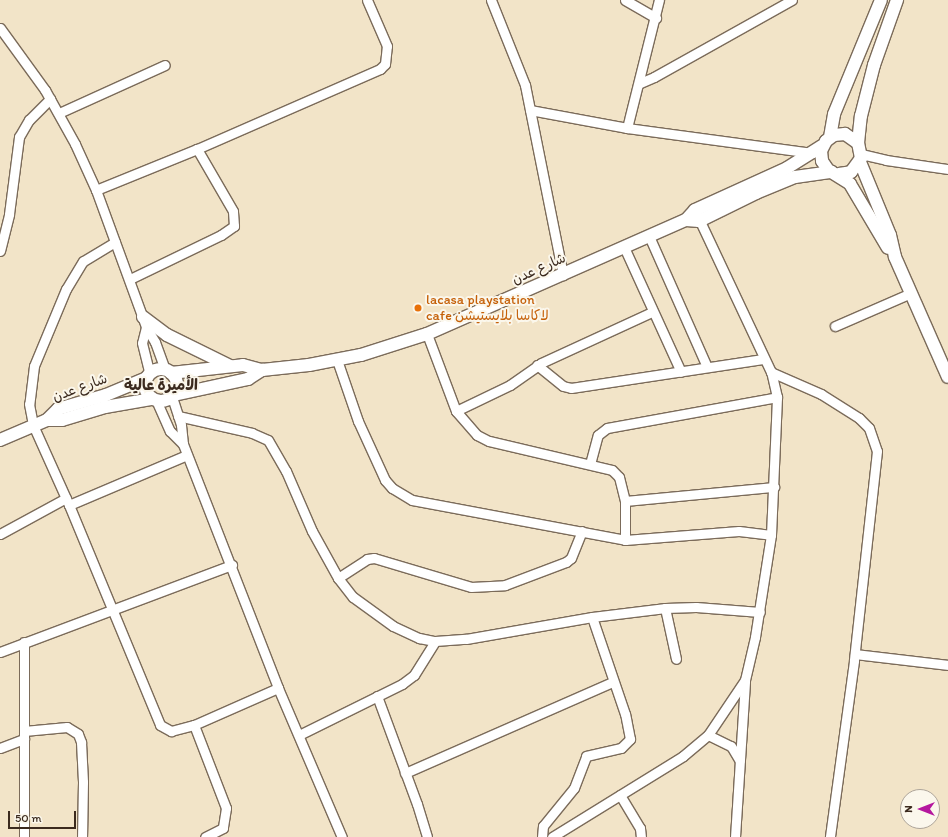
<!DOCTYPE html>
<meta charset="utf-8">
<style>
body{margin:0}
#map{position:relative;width:948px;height:837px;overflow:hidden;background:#f2e4c8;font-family:Itim,"Playpen Sans Arabic",sans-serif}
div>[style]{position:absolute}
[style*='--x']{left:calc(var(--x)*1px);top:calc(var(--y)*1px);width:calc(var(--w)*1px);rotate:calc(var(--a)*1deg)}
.roads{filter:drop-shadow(1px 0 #7b6b5a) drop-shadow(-1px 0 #7b6b5a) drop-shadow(0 1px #7b6b5a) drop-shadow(0 -1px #7b6b5a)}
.street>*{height:9px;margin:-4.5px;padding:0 4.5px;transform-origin:4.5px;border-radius:4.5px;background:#fff}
.secondary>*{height:12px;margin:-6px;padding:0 6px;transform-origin:6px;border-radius:6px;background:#fff}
.secondary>.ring{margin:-6px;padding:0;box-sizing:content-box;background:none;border:12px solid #fff;border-radius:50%}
.dots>*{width:11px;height:11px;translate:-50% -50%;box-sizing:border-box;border:2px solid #fbf7ec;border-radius:50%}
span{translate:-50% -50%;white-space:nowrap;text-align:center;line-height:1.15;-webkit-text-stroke:4px #fbf7ec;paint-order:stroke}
.street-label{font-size:14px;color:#3b2a1e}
.food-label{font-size:14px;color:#c56008}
.left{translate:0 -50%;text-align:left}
.neighbourhood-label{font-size:15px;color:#3b2a1e;font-weight:700}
.north{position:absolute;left:900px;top:789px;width:40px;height:40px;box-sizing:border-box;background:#fbf7ec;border:1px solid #aea59a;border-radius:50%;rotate:270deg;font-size:11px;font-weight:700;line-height:16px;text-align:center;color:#3b2a1e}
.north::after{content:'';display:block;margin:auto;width:14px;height:18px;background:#b5179e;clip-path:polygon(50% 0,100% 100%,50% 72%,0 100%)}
.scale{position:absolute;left:8px;top:811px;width:68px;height:18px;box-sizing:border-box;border:2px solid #3b2a1e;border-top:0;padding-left:5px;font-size:12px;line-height:14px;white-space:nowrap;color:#3b2a1e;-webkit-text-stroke:3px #fbf7ec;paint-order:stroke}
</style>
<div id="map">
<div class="roads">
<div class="street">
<div style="--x:491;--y:0;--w:92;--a:68.2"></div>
<div style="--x:525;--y:85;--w:194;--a:78.7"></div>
<div style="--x:625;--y:0;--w:36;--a:30"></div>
<div style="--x:0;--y:28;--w:77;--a:54"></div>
<div style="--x:45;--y:90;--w:62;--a:60.9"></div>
<div style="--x:75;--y:144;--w:51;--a:65.5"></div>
<div style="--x:96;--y:190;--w:146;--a:69.9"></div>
<div style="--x:146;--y:327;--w:17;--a:59"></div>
<div style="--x:155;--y:342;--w:30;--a:70"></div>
<div style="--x:640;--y:83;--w:15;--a:-23"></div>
<div style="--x:654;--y:77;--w:158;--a:-29.2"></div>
<div style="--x:530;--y:110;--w:99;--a:10.5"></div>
<div style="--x:627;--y:128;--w:187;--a:7.7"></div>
<div style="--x:59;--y:113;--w:116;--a:-24.4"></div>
<div style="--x:627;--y:128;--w:132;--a:-76"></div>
<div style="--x:861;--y:154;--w:26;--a:13"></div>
<div style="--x:886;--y:160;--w:63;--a:8.3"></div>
<div style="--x:96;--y:190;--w:109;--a:-22.1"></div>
<div style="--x:197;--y:149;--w:200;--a:-23.6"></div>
<div style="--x:380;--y:69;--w:7;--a:-45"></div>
<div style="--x:385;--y:64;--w:18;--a:-84"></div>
<div style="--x:387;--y:46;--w:50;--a:-113.5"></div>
<div style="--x:649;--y:236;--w:143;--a:66.1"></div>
<div style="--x:115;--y:242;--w:37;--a:149"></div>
<div style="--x:83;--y:261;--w:33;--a:121"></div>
<div style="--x:66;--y:289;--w:83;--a:112.6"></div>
<div style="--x:34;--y:366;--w:38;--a:97"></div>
<div style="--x:29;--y:404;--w:21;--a:79"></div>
<div style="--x:33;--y:425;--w:88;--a:65.8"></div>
<div style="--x:69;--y:505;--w:238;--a:67.5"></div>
<div style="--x:160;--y:725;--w:13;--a:29"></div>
<div style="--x:171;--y:731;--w:24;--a:-15"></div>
<div style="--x:194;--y:725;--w:92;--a:-23.8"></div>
<div style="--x:624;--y:247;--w:137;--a:65.5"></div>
<div style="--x:0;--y:251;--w:38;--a:-76"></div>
<div style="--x:9;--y:214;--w:78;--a:-82.6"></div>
<div style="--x:19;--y:137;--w:20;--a:-60"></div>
<div style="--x:29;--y:120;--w:30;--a:-45"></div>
<div style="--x:130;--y:279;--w:101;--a:-25.8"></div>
<div style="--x:221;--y:235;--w:16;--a:-35"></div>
<div style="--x:234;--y:226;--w:15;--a:-94"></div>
<div style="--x:233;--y:211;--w:72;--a:-120.1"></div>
<div style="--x:835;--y:326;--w:83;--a:-23.5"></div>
<div style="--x:146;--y:327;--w:16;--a:104"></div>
<div style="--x:142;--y:343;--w:32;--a:76"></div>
<div style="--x:427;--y:334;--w:82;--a:69.4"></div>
<div style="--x:456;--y:411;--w:32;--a:49"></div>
<div style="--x:477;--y:435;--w:13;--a:27"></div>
<div style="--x:489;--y:441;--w:126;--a:13.3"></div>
<div style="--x:612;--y:470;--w:10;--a:45"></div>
<div style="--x:619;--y:477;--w:25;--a:76"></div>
<div style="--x:625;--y:501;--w:39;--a:90"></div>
<div style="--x:337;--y:360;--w:65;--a:71"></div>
<div style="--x:358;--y:421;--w:65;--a:65.4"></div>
<div style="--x:385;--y:480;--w:11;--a:49"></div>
<div style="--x:392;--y:488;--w:23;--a:31"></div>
<div style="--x:412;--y:500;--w:217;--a:10.6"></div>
<div style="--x:625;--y:540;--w:114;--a:-4.5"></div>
<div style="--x:739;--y:531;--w:32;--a:7"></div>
<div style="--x:537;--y:365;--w:33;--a:39"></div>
<div style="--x:563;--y:386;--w:8;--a:14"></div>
<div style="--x:571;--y:388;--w:194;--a:-8.6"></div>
<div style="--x:771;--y:372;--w:55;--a:23.7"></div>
<div style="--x:821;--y:394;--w:45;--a:32.3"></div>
<div style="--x:859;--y:418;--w:14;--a:45"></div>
<div style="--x:869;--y:428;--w:24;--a:71"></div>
<div style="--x:877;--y:451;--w:211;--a:96.3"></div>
<div style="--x:854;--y:661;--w:178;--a:97.8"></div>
<div style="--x:172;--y:397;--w:29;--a:72"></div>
<div style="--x:181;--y:425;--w:19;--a:84"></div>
<div style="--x:183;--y:444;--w:262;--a:68.7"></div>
<div style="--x:278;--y:688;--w:162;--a:66.8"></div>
<div style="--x:156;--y:400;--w:34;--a:66"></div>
<div style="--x:170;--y:431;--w:18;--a:45"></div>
<div style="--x:456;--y:411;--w:60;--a:-25.7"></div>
<div style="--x:510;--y:385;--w:38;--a:-35"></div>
<div style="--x:541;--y:363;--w:122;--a:-24.7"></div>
<div style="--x:178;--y:416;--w:76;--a:12.9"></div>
<div style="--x:252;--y:433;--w:17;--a:24"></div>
<div style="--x:268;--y:440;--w:36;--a:60"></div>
<div style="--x:286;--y:471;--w:65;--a:66.6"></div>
<div style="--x:312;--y:531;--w:54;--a:61"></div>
<div style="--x:338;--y:578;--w:24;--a:52"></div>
<div style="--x:353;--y:597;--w:49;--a:35.9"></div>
<div style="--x:393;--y:626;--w:29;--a:25"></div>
<div style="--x:419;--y:638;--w:16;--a:11"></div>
<div style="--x:435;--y:641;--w:31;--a:-4"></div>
<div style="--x:466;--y:639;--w:128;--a:-9.9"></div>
<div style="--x:592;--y:617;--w:74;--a:-7"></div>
<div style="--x:665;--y:608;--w:31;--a:-2"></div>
<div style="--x:696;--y:607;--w:64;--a:4.5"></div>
<div style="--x:590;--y:464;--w:30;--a:-75"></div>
<div style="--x:598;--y:435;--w:11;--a:-38"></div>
<div style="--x:607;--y:428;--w:173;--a:-10.3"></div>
<div style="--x:625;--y:501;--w:150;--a:-5.4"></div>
<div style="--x:69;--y:505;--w:128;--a:-23"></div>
<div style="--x:0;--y:534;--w:75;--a:-28.6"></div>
<div style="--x:338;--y:578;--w:35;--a:-33"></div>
<div style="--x:367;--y:559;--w:7;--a:-8"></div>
<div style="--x:374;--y:558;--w:101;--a:16.6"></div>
<div style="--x:471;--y:587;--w:34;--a:-3"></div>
<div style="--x:505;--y:585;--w:65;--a:-20.7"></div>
<div style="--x:566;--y:562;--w:6;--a:-39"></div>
<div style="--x:571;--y:558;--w:29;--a:-68"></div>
<div style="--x:665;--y:608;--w:52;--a:77.8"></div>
<div style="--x:0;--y:652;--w:248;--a:-20.6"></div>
<div style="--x:855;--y:654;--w:94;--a:6.7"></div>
<div style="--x:377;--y:696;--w:115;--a:69.7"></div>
<div style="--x:417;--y:804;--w:34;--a:73"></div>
<div style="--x:194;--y:725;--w:89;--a:68.9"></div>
<div style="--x:226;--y:808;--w:20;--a:99"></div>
<div style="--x:223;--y:828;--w:20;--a:153"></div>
<div style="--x:24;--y:731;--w:43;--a:-5.3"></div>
<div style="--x:67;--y:727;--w:13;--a:32"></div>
<div style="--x:78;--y:734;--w:9;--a:69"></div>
<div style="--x:81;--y:742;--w:40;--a:87.1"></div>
<div style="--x:83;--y:782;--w:55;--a:91"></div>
<div style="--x:299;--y:735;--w:115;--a:-26.3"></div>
<div style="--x:402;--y:684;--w:15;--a:-37"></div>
<div style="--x:414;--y:675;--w:40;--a:-58"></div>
<div style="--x:708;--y:735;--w:25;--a:26"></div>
<div style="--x:731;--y:746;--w:17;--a:59"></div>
<div style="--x:0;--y:748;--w:26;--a:-21"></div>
<div style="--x:405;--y:773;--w:226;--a:-23.7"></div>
<div style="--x:620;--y:795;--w:39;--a:59"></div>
<div style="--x:640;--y:828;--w:9;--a:84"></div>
<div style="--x:24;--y:837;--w:195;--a:-90"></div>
<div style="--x:542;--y:837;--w:11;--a:-85"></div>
<div style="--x:543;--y:826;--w:49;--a:-50.8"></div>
<div style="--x:574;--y:788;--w:34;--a:-69"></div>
<div style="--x:586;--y:756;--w:36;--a:-13"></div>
<div style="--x:621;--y:748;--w:13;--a:-45"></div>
<div style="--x:630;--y:739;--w:25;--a:-101"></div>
<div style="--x:625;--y:714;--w:102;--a:-108.8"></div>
<div style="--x:552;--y:837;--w:154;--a:-31.7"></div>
<div style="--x:683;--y:756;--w:33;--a:-40"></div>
<div style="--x:708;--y:735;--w:66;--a:-56.1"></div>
<div style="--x:745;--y:680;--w:44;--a:-76.9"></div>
<div style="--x:755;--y:637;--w:103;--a:-81.1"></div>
<div style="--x:771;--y:535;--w:138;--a:-87.5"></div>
<div style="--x:777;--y:397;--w:26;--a:-103"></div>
<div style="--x:771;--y:372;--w:174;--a:-115.2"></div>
<div style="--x:735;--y:837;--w:156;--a:-86.3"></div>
</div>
<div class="secondary">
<div style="--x:830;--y:137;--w:23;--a:-80"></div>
<div style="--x:834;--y:114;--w:123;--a:-67.6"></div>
<div style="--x:858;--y:143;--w:27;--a:-84"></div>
<div style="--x:861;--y:116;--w:53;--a:-75.7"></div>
<div style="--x:874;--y:65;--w:69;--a:-70.5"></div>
<div style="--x:860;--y:162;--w:79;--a:67.7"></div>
<div style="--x:890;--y:235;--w:23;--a:77"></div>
<div style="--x:895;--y:257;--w:131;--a:66.2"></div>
<div style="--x:839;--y:174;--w:12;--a:-9"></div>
<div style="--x:851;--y:172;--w:17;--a:-54"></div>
<div style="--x:861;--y:158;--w:15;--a:-101"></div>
<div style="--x:858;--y:143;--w:16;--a:-145"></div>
<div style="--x:845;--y:134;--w:11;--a:175"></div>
<div style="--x:834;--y:135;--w:10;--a:143"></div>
<div style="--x:826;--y:141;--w:11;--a:117"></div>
<div style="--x:821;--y:151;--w:10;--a:84"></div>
<div style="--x:822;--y:161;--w:11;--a:56"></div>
<div style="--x:828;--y:170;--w:26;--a:32"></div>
<div style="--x:850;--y:184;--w:74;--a:59.3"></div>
<div style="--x:686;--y:220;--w:13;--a:4"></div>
<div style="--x:699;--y:221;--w:64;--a:-26.2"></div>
<div style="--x:756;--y:193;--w:42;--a:-22.3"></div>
<div style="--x:795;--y:177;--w:37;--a:-8"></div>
<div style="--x:143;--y:317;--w:30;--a:37"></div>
<div style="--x:167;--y:335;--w:70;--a:26.2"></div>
<div class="ring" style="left:145px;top:369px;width:20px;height:20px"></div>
<div style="--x:171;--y:373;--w:72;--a:-6.3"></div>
<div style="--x:243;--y:365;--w:20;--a:15"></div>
<div style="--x:262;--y:370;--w:47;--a:-6.1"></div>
<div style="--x:309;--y:365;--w:53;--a:-10.9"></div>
<div style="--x:361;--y:355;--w:69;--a:-17.7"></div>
<div style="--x:427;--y:334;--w:283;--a:-23.8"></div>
<div style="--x:686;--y:220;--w:13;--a:-48"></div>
<div style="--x:695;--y:210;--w:101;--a:-24.5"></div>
<div style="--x:787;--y:168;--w:41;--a:-32.2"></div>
<div style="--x:174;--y:395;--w:76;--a:-12.2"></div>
<div style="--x:248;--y:379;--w:17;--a:-33"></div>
<div style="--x:47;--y:420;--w:16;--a:-45"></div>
<div style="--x:58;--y:409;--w:50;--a:-16.3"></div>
<div style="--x:106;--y:395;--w:44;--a:-22.5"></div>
<div style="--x:0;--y:440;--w:51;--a:-23.1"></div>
<div style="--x:47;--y:420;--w:15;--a:0"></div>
<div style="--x:62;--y:420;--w:45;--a:-16.8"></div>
<div style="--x:105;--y:407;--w:48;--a:-9.7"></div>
</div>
</div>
<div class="dots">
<div style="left:418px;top:308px;background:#e8710a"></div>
</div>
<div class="street-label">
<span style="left:539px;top:269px;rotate:-24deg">شارع عدن</span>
<span style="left:80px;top:388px;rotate:-20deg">شارع عدن</span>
</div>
<div class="food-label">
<span class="left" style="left:426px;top:308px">lacasa playstation<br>cafe لاكاسا بلايستيشن</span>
</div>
<div class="neighbourhood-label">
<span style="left:161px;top:386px">الأميرة عالية</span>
</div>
<div class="north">N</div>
<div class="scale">50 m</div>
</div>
